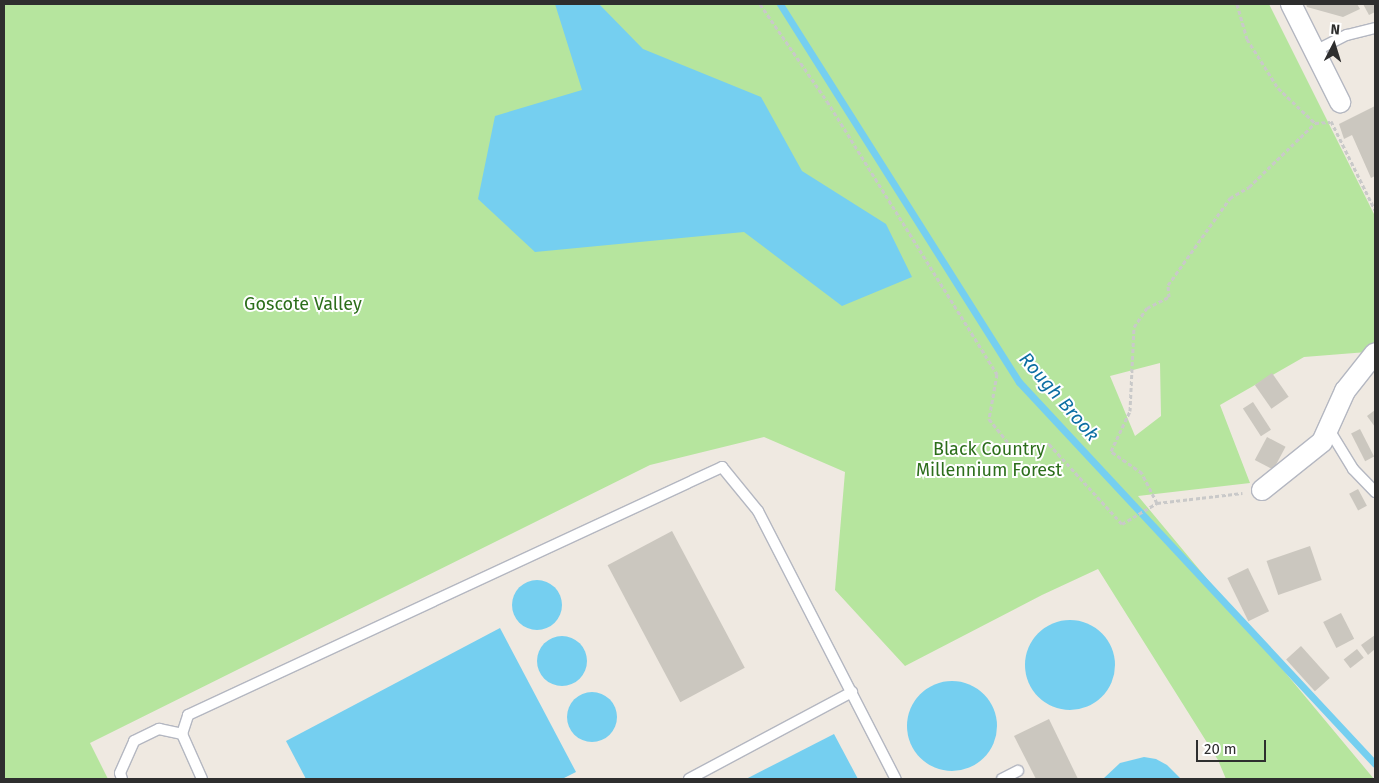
<!DOCTYPE html>
<style>
body{margin:0}
#map{position:relative;width:1379px;height:783px;overflow:hidden;background:#efe9e1;font-family:"Fira Sans",sans-serif}
div>[style]{position:absolute}
[style*='--x']{left:calc(var(--x)*1px);top:calc(var(--y)*1px);width:calc(var(--w)*1px);rotate:calc(var(--a)*1deg)}
.green>*{inset:0;background:#b6e59e}
.water>*{inset:0;background:#75cff0}
.round{border-radius:50%}
.stream>*{height:7px;margin:-3.5px;padding:0 3.5px;transform-origin:3.5px;border-radius:3.5px;background:#75cff0}
.building>*{inset:0;background:#cbc7bf;transform-origin:0 0}
.path>*{height:3px;margin-top:-1.5px;transform-origin:0;background:repeating-linear-gradient(90deg,#c9c9c9 0 4px,transparent 0 6.5px)}
.roads{filter:drop-shadow(1px 0 #b4b7c1) drop-shadow(-1px 0 #b4b7c1) drop-shadow(0 1px #b4b7c1) drop-shadow(0 -1px #b4b7c1)}
.service>*{height:10px;margin:-5px;padding:0 5px;transform-origin:5px;border-radius:5px;background:#fff}
.minor>*{height:20px;margin:-10px;padding:0 10px;transform-origin:10px;border-radius:10px;background:#fff}
span{translate:-50% -50%;white-space:nowrap;text-align:center;line-height:1.15;-webkit-text-stroke:4px #fff;paint-order:stroke}
.park-label{font-size:18px;color:#2c6e1b}
.water-label{font-size:19px;color:#0d6fa3;font-style:italic}
.frame{position:absolute;inset:0;border:5px solid #2e2e2e;pointer-events:none}
.north{position:absolute;left:1309px;top:20px;width:50px;height:50px;-webkit-text-stroke:4px #fff;paint-order:stroke;rotate:5deg;font-size:14px;font-weight:700;line-height:20px;text-align:center;color:#2e2e2e}
.north::after{content:'';display:block;margin:auto;width:18px;height:22px;background:#2e2e2e;clip-path:polygon(50% 0,100% 100%,50% 72%,0 100%)}
.scale{position:absolute;left:1196px;top:740px;width:70px;height:22px;box-sizing:border-box;border:2px solid #2e2e2e;border-top:0;padding-left:6px;font-size:15px;line-height:18px;white-space:nowrap;color:#2e2e2e;-webkit-text-stroke:4px #fff;paint-order:stroke}
</style>
<div id="map">
<div class="green">
<div style="clip-path:polygon(evenodd,4px 4px,1269px 4px,1375px 216px,1375px 344px,1367px 352px,1304px 357px,1220px 405px,1250px 483px,1138px 496px,1374px 779px,1226px 779px,1218px 760px,1098px 569px,1042px 595px,905px 666px,835px 590px,845px 472px,764px 437px,650px 465px,90px 743px,108px 779px,4px 779px,4px 4px,1160px 363px,1161px 416px,1135px 436px,1110px 376px,1160px 363px)"></div>
</div>
<div class="water">
<div style="clip-path:polygon(555px 4px,599px 4px,643px 49px,761px 97px,802px 171px,886px 224px,912px 277px,842px 306px,744px 232px,535px 252px,478px 199px,495px 116px,582px 90px)"></div>
<div class="round" style="left:512px;top:580px;width:50px;height:50px"></div>
<div class="round" style="left:1025px;top:620px;width:90px;height:90px"></div>
<div style="clip-path:polygon(500px 628px,576px 772px,562px 779px,306px 779px,286px 741px)"></div>
<div class="round" style="left:537px;top:636px;width:50px;height:50px"></div>
<div class="round" style="left:907px;top:681px;width:90px;height:90px"></div>
<div class="round" style="left:567px;top:692px;width:50px;height:50px"></div>
<div style="clip-path:polygon(834px 734px,858px 779px,746px 779px)"></div>
<div style="clip-path:polygon(1144px 757px,1156px 759px,1167px 765px,1181px 779px,1103px 779px,1120px 763px)"></div>
</div>
<div class="stream">
<div style="--x:780;--y:4;--w:447;--a:57.7"></div>
<div style="--x:1019;--y:382;--w:522;--a:47.02"></div>
</div>
<div class="building">
<div style="clip-path:polygon(1306px 4px,1357px 4px,1360px 9px,1343px 17px,1307px 7px)"></div>
<div style="clip-path:polygon(1363px 4px,1375px 4px,1375px 12px,1369px 15px)"></div>
<div style="clip-path:polygon(1375px 106px,1375px 176px,1371px 178px,1352px 135px,1344px 139px,1339px 124px)"></div>
<div style="left:1272px;top:373px;width:29px;height:21px;rotate:55deg"></div>
<div style="left:1253px;top:402px;width:33px;height:12px;rotate:57deg"></div>
<div style="clip-path:polygon(1375px 410px,1375px 427px,1367px 416px)"></div>
<div style="left:1360px;top:429px;width:31px;height:10px;rotate:63deg"></div>
<div style="left:1267px;top:437px;width:21px;height:26px;rotate:28deg"></div>
<div style="left:1358px;top:489px;width:19px;height:10px;rotate:62deg"></div>
<div style="left:672px;top:531px;width:155px;height:73px;rotate:62deg"></div>
<div style="left:1310px;top:546px;width:36px;height:46px;rotate:71deg"></div>
<div style="left:1248px;top:568px;width:48px;height:23px;rotate:64deg"></div>
<div style="left:1341px;top:613px;width:29px;height:20px;rotate:63deg"></div>
<div style="clip-path:polygon(1375px 635px,1375px 649px,1368px 655px,1361px 645px)"></div>
<div style="left:1301px;top:646px;width:43px;height:20px;rotate:48deg"></div>
<div style="left:1357px;top:649px;width:11px;height:17px;rotate:52deg"></div>
<div style="clip-path:polygon(1049px 719px,1078px 779px,1036px 779px,1014px 736px)"></div>
</div>
<div class="path">
<div style="--x:760;--y:4;--w:118;--a:55.4"></div>
<div style="--x:827;--y:101;--w:322;--a:58.1"></div>
<div style="--x:997;--y:374;--w:46;--a:100.1"></div>
<div style="--x:989;--y:419;--w:32;--a:51"></div>
<div style="--x:1009;--y:444;--w:40;--a:0"></div>
<div style="--x:1049;--y:444;--w:108;--a:47.6"></div>
<div style="--x:1122;--y:524;--w:41;--a:-31"></div>
<div style="--x:1157;--y:503;--w:86;--a:-6.7"></div>
<div style="--x:1237;--y:4;--w:36;--a:74"></div>
<div style="--x:1247;--y:39;--w:58;--a:57.7"></div>
<div style="--x:1278;--y:88;--w:51;--a:43.4"></div>
<div style="--x:1315;--y:123;--w:15;--a:-4"></div>
<div style="--x:1331;--y:121;--w:99;--a:63.7"></div>
<div style="--x:1157;--y:503;--w:34;--a:-117"></div>
<div style="--x:1142;--y:473;--w:38;--a:-145"></div>
<div style="--x:1111;--y:451;--w:44;--a:-64.6"></div>
<div style="--x:1130;--y:411;--w:84;--a:-87.3"></div>
<div style="--x:1134;--y:327;--w:23;--a:-56"></div>
<div style="--x:1147;--y:308;--w:25;--a:-27"></div>
<div style="--x:1169;--y:297;--w:12;--a:-95"></div>
<div style="--x:1168;--y:285;--w:107;--a:-54.5"></div>
<div style="--x:1230;--y:198;--w:22;--a:-30"></div>
<div style="--x:1249;--y:187;--w:92;--a:-44.1"></div>
</div>
<div class="roads">
<div class="service">
<div style="--x:1315;--y:51;--w:36;--a:-27"></div>
<div style="--x:1347;--y:35;--w:29;--a:-14"></div>
<div style="--x:1328;--y:428;--w:48;--a:58.6"></div>
<div style="--x:1353;--y:469;--w:32;--a:46"></div>
<div style="--x:182;--y:734;--w:20;--a:-72"></div>
<div style="--x:188;--y:715;--w:589;--a:-24.91"></div>
<div style="--x:722;--y:467;--w:57;--a:50.7"></div>
<div style="--x:758;--y:511;--w:301;--a:62.8"></div>
<div style="--x:122;--y:779;--w:6;--a:-108"></div>
<div style="--x:120;--y:773;--w:35;--a:-66"></div>
<div style="--x:134;--y:741;--w:28;--a:-26"></div>
<div style="--x:159;--y:729;--w:24;--a:12"></div>
<div style="--x:182;--y:734;--w:49;--a:66"></div>
<div style="--x:689;--y:779;--w:185;--a:-28.1"></div>
<div style="--x:1002;--y:779;--w:18;--a:-27"></div>
</div>
<div class="minor">
<div style="--x:1291;--y:4;--w:110;--a:63.4"></div>
<div style="--x:1262;--y:490;--w:77;--a:-38.7"></div>
<div style="--x:1322;--y:442;--w:56;--a:-65.7"></div>
<div style="--x:1345;--y:391;--w:48;--a:-51.7"></div>
</div>
</div>
<div class="park-label">
<span style="left:303px;top:304px">Goscote Valley</span>
<span style="left:989px;top:460px">Black Country<br>Millennium Forest</span>
</div>
<div class="water-label">
<span style="left:1059px;top:397px;rotate:49deg">Rough Brook</span>
</div>
<div class="frame"></div>
<div class="north">N</div>
<div class="scale">20 m</div>
</div>
